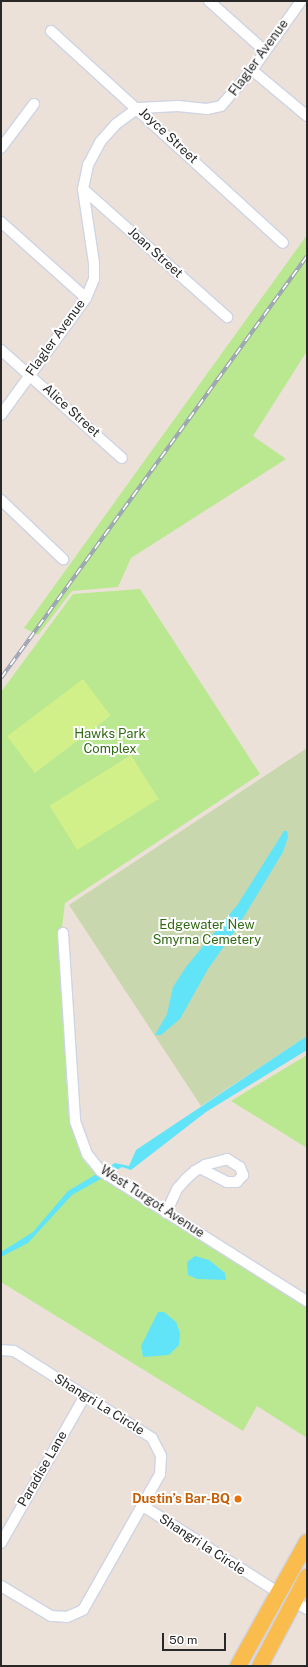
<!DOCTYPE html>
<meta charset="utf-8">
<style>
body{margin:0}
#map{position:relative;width:308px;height:1667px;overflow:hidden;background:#ece1d8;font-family:"Public Sans",sans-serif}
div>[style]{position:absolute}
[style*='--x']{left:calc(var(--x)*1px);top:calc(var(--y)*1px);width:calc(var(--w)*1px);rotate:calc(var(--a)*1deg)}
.green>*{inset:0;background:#b9e890}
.cemetery>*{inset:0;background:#c8d7ae}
.pitch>*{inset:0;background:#d2f08a;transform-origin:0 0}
.water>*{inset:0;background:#62e4f8}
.roads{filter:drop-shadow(1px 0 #ced4e3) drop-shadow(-1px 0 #ced4e3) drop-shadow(0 1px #ced4e3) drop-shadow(0 -1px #ced4e3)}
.minor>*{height:10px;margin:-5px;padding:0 5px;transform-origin:5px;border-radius:5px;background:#fff}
.primary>*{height:16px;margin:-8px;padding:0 8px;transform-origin:8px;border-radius:8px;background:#fbbc4e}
.rail>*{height:4px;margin-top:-2px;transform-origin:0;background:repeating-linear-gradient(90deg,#fff 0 8px,#9ba2b5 0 16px);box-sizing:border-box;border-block:1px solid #9ba2b5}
.dots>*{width:11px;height:11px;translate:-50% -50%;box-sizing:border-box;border:2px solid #fff;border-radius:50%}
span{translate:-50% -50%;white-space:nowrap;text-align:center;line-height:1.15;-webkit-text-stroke:4px #fff;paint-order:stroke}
.street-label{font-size:13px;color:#282828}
.park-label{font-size:13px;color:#316a14}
.food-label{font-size:13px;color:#c56008;font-weight:700}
.right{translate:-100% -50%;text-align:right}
.frame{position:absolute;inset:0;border:2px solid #282828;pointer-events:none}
.scale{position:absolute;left:162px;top:1633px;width:64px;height:18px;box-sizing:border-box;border:2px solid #282828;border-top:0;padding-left:5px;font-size:12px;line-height:14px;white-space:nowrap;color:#282828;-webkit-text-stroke:3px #fff;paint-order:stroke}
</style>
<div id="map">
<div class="green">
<div style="clip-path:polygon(307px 235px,307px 351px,253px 436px,286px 459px,131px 558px,118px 587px,72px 591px,38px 635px,24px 628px)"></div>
<div style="clip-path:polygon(140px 589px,260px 774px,65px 903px,59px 952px,72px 1128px,84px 1161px,99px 1176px,307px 1308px,307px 1438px,257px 1406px,243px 1431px,1px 1282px,1px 692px,73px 594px)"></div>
<div style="clip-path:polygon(307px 1055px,307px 1148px,231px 1101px)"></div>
</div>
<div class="cemetery">
<div style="clip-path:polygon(307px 748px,307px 1036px,201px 1106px,69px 905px)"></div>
</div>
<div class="pitch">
<div style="left:83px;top:679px;width:46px;height:95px;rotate:53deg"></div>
<div style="left:131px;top:755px;width:52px;height:96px;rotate:58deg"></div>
</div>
<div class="water">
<div style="clip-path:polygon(284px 831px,287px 831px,288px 837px,283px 852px,237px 928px,208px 969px,180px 1019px,161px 1035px,155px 1035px,167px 1014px,173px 987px,186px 967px,238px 904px)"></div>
<div style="clip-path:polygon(307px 1036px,307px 1050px,206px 1112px,131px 1170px,122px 1167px,72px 1195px,28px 1243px,1px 1257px,1px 1252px,33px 1232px,68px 1191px,115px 1163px,129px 1166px,136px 1150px)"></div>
<div style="clip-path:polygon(195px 1256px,209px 1260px,225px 1273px,226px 1280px,197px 1279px,188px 1275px,187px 1262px)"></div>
<div style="clip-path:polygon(158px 1312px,164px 1312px,176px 1322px,180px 1333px,179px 1345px,169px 1355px,143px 1357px,141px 1346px)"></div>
</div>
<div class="roads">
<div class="minor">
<div style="--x:209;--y:1;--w:75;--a:41.8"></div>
<div style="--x:51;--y:31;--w:314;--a:42.4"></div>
<div style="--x:252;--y:70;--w:72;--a:39.9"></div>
<div style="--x:1;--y:148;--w:55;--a:-53.1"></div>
<div style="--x:83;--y:189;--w:193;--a:41.6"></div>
<div style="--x:1;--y:222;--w:114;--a:41.8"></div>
<div style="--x:1;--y:350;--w:162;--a:41.8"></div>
<div style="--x:1;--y:415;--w:145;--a:-54"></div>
<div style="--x:86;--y:298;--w:21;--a:-67"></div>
<div style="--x:94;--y:279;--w:16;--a:-90"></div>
<div style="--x:94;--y:263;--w:75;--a:-98.5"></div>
<div style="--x:83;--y:189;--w:25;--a:-78"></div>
<div style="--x:88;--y:165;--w:26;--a:-62"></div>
<div style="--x:100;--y:142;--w:24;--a:-48"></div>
<div style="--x:116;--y:124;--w:27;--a:-36"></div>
<div style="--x:138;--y:108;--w:40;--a:-2.9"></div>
<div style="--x:178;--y:106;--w:29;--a:6"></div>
<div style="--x:207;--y:109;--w:14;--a:-12"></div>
<div style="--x:221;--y:106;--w:48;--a:-49.3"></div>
<div style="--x:252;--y:70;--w:85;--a:-54.6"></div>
<div style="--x:1;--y:500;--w:86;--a:43.6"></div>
<div style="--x:63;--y:933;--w:188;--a:86.3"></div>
<div style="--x:75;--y:1121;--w:35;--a:70"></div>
<div style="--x:87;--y:1154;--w:22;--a:51"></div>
<div style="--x:101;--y:1171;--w:244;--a:32.3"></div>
<div style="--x:166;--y:1213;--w:26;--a:-65"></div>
<div style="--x:177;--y:1189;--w:13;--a:-48"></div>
<div style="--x:186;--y:1179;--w:12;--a:-42"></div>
<div style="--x:195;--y:1171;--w:12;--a:-31"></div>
<div style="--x:205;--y:1165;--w:23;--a:-15"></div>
<div style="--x:227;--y:1159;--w:15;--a:32"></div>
<div style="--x:240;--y:1167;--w:9;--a:69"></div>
<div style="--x:243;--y:1175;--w:9;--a:131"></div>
<div style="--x:237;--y:1182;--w:10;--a:180"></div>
<div style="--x:227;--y:1182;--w:30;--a:-153"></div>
<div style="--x:1;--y:1350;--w:13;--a:4"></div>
<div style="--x:14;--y:1351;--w:163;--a:32.2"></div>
<div style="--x:152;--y:1438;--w:20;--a:63"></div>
<div style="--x:161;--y:1456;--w:18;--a:93"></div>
<div style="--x:160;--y:1474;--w:156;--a:119.5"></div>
<div style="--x:83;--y:1610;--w:17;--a:156"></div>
<div style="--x:67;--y:1617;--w:16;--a:-176"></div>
<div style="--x:51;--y:1616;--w:58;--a:-149"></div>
<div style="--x:143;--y:1506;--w:161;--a:32.6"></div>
<div style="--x:1;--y:1543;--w:169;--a:-60.3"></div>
<div style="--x:294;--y:1601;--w:15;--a:32"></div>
</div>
<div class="primary">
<div style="--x:238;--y:1666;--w:142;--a:-60.9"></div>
<div style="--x:260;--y:1666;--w:101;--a:-62.2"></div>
</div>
</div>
<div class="rail">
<div style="--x:1;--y:678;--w:521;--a:-54.05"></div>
</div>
<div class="dots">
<div style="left:238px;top:1499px;background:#e8710a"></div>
</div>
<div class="street-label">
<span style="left:259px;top:58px;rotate:-54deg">Flagler Avenue</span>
<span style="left:168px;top:136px;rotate:43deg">Joyce Street</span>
<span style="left:155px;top:253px;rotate:42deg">Joan Street</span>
<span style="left:56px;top:338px;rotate:-54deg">Flagler Avenue</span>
<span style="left:71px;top:411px;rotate:42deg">Alice Street</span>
<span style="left:152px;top:1202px;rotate:33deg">West Turgot Avenue</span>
<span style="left:99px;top:1405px;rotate:32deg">Shangri La Circle</span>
<span style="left:43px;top:1469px;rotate:-60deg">Paradise Lane</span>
<span style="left:202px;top:1545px;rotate:33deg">Shangri la Circle</span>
</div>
<div class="park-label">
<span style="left:110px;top:742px">Hawks Park<br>Complex</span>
<span style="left:207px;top:933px">Edgewater New<br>Smyrna Cemetery</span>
</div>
<div class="food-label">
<span class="right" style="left:230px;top:1499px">Dustin’s Bar-BQ</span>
</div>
<div class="frame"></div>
<div class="scale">50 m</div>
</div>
